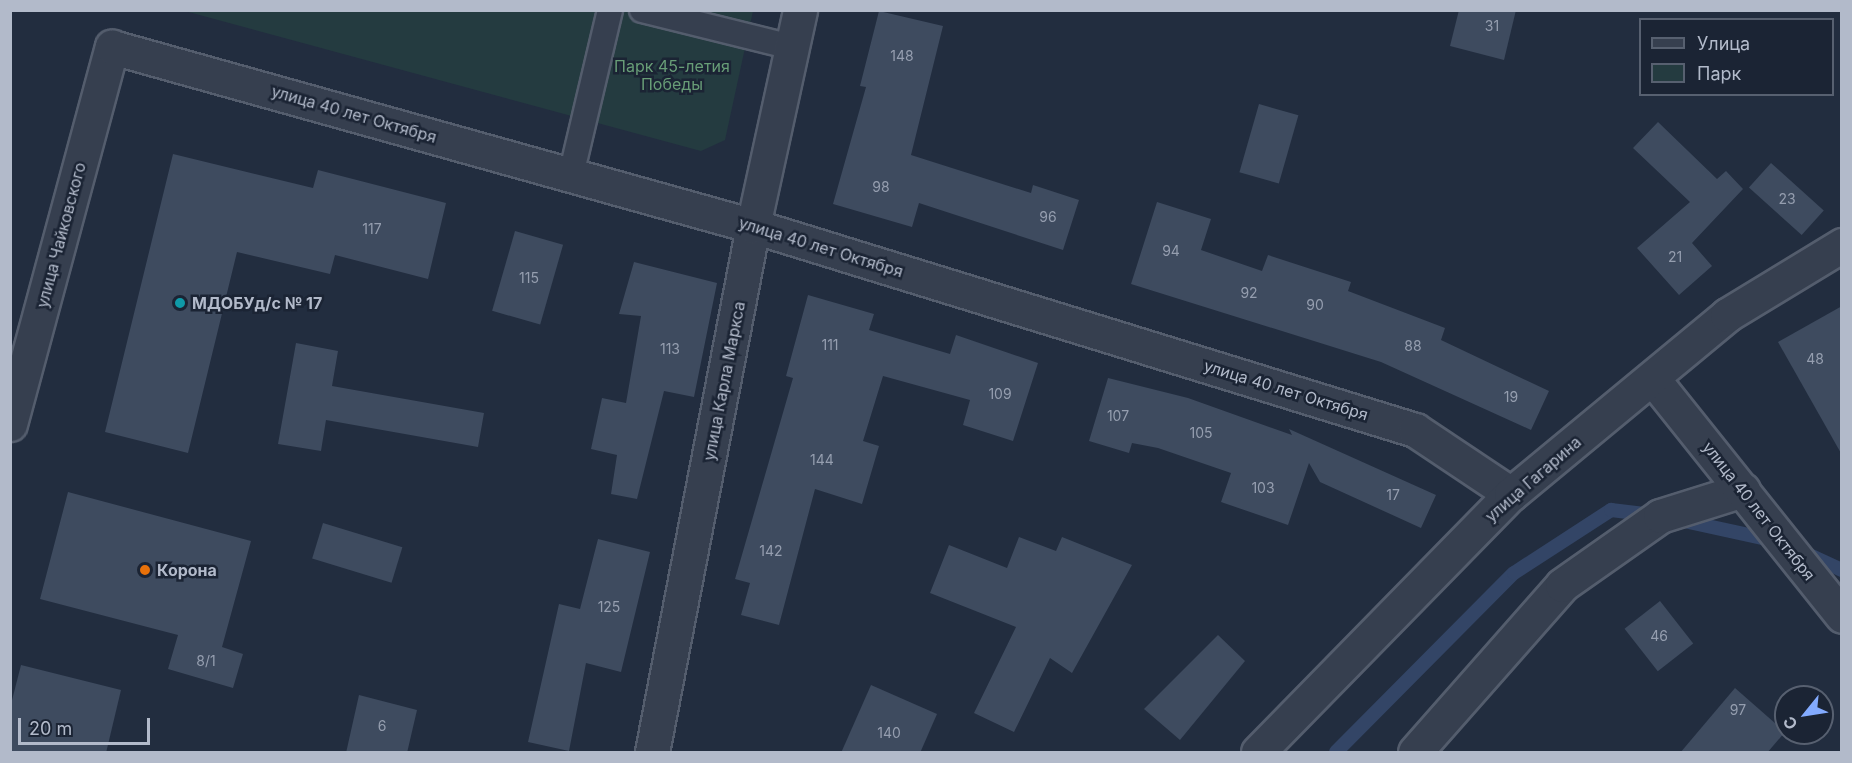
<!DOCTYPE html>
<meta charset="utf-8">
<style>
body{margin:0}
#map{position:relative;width:1852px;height:763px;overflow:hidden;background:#222d3f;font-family:Inter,sans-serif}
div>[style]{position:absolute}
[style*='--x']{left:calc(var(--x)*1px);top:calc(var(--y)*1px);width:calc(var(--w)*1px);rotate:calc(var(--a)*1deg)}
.green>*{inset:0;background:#243b40}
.stream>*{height:14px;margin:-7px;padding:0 7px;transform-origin:7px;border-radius:7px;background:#334566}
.building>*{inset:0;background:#3e4b5f;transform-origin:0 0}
.roads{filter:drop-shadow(2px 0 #545d6d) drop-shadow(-2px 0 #545d6d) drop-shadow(0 2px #545d6d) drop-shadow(0 -2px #545d6d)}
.service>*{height:24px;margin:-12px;padding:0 12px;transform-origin:12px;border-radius:12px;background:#363f4f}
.minor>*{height:33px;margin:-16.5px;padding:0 16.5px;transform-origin:16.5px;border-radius:16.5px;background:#363f4f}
.tertiary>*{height:33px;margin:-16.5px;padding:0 16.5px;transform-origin:16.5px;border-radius:16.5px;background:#363f4f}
.dots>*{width:16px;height:16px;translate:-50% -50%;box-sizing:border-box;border:3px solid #1b2434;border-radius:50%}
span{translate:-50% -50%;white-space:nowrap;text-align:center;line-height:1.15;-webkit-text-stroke:5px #1b2434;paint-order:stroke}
.number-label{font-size:14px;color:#959eaf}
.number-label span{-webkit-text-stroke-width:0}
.park-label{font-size:16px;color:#689d77}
.street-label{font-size:16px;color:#b2baca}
.poi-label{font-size:16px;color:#b2baca;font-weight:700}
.left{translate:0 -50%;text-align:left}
.frame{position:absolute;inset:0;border:12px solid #b2baca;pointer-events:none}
.legend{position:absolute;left:1639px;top:18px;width:195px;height:78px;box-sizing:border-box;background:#1b2434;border:2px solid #576070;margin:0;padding:8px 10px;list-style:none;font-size:18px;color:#b2baca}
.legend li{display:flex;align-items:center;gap:12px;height:30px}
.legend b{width:30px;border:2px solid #576070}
.north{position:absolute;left:1774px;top:685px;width:60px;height:60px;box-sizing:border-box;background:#1b2434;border:2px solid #576070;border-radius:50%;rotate:240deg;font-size:16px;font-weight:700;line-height:24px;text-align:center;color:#b2baca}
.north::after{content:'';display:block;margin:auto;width:21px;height:27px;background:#83abff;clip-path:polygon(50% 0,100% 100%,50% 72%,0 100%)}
.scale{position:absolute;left:18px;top:718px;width:132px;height:27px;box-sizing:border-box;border:3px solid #b2baca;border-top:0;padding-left:8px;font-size:18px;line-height:21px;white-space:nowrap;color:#b2baca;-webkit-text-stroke:4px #1b2434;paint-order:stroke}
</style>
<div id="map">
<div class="green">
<div style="clip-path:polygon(185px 11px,753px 11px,725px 140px,701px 151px)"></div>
</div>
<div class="stream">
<div style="--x:1675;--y:519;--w:103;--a:12.3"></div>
<div style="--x:1803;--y:552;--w:43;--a:24.8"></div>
<div style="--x:1336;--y:752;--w:252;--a:-45.2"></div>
<div style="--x:1514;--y:573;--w:116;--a:-33"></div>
<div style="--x:1611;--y:510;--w:42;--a:6.8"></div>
</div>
<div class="building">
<div style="clip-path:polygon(1459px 10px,1516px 10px,1504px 60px,1450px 46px)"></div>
<div style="clip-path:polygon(879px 11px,943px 26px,911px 155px,1031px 193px,1033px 185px,1079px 200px,1063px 250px,919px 203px,912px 227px,833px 204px,866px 87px,860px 86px)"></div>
<div style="left:1259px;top:104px;width:41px;height:71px;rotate:16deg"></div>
<div style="clip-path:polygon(1658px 122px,1717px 179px,1726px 171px,1743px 189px,1692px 243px,1712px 266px,1679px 295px,1637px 248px,1690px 202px,1633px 148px)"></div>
<div style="clip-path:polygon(173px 154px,313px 188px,318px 170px,446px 203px,428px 279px,335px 255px,330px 274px,237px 252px,188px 453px,105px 432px)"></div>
<div style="left:1771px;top:163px;width:71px;height:33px;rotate:42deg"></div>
<div style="clip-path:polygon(1157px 202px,1211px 219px,1201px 250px,1262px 271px,1268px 255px,1351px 282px,1348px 291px,1445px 328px,1441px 340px,1549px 391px,1531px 430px,1381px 362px,1131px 284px)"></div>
<div style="left:515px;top:231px;width:50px;height:83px;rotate:16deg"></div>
<div style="clip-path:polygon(634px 262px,717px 283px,694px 397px,664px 391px,637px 499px,611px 494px,617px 455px,591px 449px,602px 398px,626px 403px,641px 316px,619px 314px)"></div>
<div style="clip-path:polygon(808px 295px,874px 314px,869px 330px,950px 354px,956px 335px,1038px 363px,1013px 441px,963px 425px,970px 400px,883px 376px,863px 441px,879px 446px,862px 504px,815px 489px,779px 625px,741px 615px,750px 583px,735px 579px,793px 378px,786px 376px)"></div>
<div style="clip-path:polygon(1842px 306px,1842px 455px,1778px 342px)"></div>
<div style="clip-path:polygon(296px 343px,338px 351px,332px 386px,484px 413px,478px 447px,326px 420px,321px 451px,278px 444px)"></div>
<div style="clip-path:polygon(1108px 378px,1188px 398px,1292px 435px,1289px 429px,1436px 495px,1421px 528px,1320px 482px,1309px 463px,1288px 525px,1221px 502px,1231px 473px,1158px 448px,1132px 443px,1129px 453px,1089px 441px)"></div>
<div style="clip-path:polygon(68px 492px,251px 541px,222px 647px,243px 654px,233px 688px,168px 669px,178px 635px,40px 599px)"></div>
<div style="left:323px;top:523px;width:83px;height:37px;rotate:17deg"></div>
<div style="clip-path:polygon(1019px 537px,1056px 551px,1062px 537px,1132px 565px,1072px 673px,1050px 658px,1014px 732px,974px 713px,1016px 627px,930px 593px,949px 545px,1007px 568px)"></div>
<div style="clip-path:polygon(598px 539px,650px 552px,621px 672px,586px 663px,569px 751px,528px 742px,559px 604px,580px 609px)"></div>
<div style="left:1660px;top:601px;width:54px;height:45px;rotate:52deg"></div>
<div style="clip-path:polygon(1218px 635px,1245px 661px,1180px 740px,1144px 709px)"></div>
<div style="clip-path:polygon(21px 665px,121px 690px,106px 753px,10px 753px,10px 708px)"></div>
<div style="clip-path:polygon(871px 685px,937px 714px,920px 753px,841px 753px)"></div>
<div style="clip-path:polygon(1735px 688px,1785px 732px,1767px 753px,1680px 753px)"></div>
<div style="clip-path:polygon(359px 695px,417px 710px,407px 753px,346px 753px)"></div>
</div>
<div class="roads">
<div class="service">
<div style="--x:642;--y:10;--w:154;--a:13.9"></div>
<div style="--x:571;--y:175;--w:170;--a:-76.7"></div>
</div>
<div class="minor">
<div style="--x:10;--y:424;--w:391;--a:-74.9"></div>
<div style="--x:112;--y:47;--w:666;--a:15.6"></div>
<div style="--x:753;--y:226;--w:693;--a:17.13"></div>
<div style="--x:1415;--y:430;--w:115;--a:33.7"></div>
<div style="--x:652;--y:752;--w:536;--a:-79.13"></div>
<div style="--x:753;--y:226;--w:221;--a:-77.7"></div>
<div style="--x:1415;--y:752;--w:222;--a:-48.6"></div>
<div style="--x:1562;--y:585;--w:120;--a:-35.1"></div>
<div style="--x:1660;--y:516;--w:87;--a:-17.4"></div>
</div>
<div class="tertiary">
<div style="--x:1653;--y:379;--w:303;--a:51.4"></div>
<div style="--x:1258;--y:752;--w:361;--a:-45.6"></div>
<div style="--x:1511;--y:494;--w:281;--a:-39.6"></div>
<div style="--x:1727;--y:315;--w:135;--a:-31.3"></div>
</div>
</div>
<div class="dots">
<div style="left:180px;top:303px;background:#0f9aa8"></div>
<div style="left:145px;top:570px;background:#e8710a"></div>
</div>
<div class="number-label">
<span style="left:1492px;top:26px">31</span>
<span style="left:902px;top:56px">148</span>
<span style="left:881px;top:187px">98</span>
<span style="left:1787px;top:199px">23</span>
<span style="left:1048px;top:217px">96</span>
<span style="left:372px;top:229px">117</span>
<span style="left:1171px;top:251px">94</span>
<span style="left:1675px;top:257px">21</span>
<span style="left:529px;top:278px">115</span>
<span style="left:1249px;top:293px">92</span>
<span style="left:1315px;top:305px">90</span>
<span style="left:830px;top:345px">111</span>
<span style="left:1413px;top:346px">88</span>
<span style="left:670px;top:349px">113</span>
<span style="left:1815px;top:359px">48</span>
<span style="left:1000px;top:394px">109</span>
<span style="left:1511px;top:397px">19</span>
<span style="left:1118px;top:416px">107</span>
<span style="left:1201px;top:433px">105</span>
<span style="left:822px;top:460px">144</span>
<span style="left:1263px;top:488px">103</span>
<span style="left:1393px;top:495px">17</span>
<span style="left:771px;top:551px">142</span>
<span style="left:609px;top:607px">125</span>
<span style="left:1659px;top:636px">46</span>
<span style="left:206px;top:661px">8/1</span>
<span style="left:1738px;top:710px">97</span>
<span style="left:382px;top:726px">6</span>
<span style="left:889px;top:733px">140</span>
</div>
<div class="park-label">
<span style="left:672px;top:75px">Парк 45-летия<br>Победы</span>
</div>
<div class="street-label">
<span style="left:354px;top:114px;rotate:16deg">улица 40 лет Октября</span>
<span style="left:61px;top:235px;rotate:-75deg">улица Чайковского</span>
<span style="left:821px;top:247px;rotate:17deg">улица 40 лет Октября</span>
<span style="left:724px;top:381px;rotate:-79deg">улица Карла Маркса</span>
<span style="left:1286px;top:390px;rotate:17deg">улица 40 лет Октября</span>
<span style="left:1533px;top:479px;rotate:-41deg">улица Гагарина</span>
<span style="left:1759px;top:511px;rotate:52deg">улица 40 лет Октября</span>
</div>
<div class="poi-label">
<span class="left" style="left:192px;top:303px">МДОБУд/с № 17</span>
<span class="left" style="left:157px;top:570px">Корона</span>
</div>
<div class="frame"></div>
<ul class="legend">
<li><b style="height:8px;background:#363f4f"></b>Улица</li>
<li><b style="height:16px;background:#243b40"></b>Парк</li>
</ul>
<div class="north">С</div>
<div class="scale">20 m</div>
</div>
